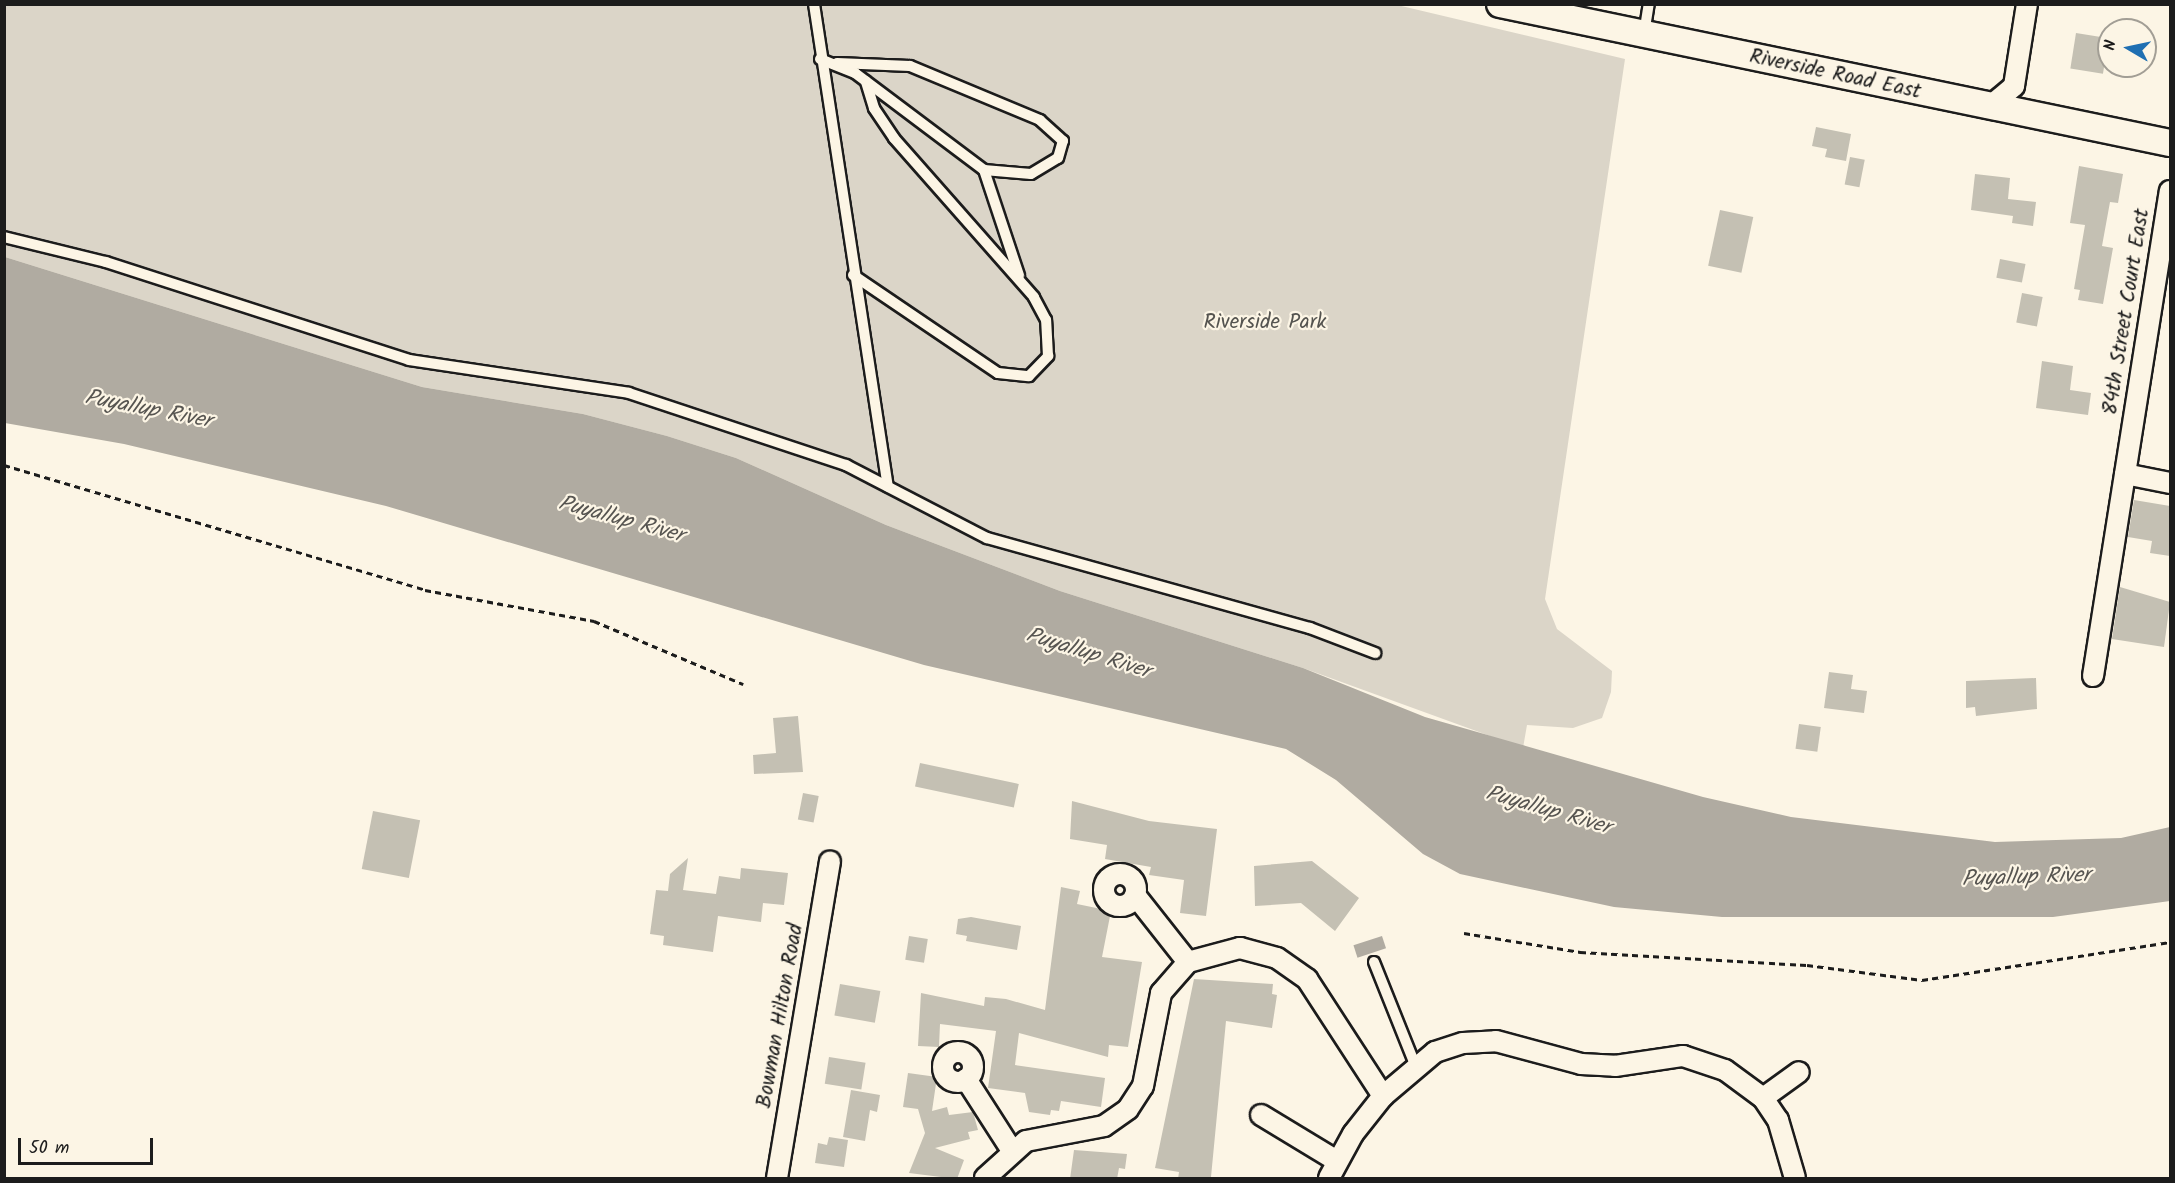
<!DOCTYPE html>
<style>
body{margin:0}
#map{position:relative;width:2175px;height:1183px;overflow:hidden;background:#fcf5e5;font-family:Kalam,sans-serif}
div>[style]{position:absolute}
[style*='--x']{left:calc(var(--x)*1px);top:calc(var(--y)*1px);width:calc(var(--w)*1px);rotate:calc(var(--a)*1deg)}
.green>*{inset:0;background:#dbd5c8}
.water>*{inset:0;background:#b0aba1;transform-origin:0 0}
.building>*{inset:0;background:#c4c0b3;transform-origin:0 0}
.path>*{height:3px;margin-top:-1.5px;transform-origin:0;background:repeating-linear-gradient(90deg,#1c1c1c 0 6px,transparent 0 10.5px)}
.roads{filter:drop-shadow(2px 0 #1c1c1c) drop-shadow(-2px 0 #1c1c1c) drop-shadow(0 2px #1c1c1c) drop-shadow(0 -2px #1c1c1c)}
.service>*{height:10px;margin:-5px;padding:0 5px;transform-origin:5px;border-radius:5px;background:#fcf5e5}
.minor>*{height:20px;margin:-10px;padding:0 10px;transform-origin:10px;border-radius:10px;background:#fcf5e5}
.minor>.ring{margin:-10px;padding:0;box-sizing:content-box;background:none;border:20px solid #fcf5e5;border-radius:50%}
.tertiary>*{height:26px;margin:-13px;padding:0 13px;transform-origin:13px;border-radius:13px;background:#fcf5e5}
span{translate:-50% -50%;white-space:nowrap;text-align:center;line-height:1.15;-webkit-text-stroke:4.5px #fcf5e5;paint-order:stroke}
.street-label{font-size:21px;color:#1c1c1c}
.park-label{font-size:21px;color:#555450}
.water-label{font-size:22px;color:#575551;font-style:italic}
.frame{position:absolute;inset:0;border:6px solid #1c1c1c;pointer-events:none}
.north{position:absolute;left:2097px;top:18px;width:60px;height:60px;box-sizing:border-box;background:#fcf5e5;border:2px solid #a29e95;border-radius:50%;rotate:279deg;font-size:16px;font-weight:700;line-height:24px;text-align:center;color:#1c1c1c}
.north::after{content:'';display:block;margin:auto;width:21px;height:27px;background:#1f6fb2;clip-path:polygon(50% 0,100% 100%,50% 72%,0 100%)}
.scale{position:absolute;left:18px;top:1138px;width:135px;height:27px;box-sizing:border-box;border:3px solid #1c1c1c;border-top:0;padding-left:8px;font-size:18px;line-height:21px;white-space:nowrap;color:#1c1c1c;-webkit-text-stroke:4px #fcf5e5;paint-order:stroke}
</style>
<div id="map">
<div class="green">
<div style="clip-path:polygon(1393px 4px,1625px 59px,1545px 599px,1557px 629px,1612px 671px,1611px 692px,1602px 718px,1573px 728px,1527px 725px,1523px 748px,1303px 668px,1060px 591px,886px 525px,736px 458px,667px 436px,583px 414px,422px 387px,5px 257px,4px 5px)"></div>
</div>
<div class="water">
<div style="clip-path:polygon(5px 257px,422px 387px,583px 414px,667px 436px,736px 458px,886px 525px,1060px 591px,1303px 668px,1425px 717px,1703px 797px,1791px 817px,1995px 842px,2121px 838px,2170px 827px,2170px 901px,2053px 917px,1722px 917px,1614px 907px,1460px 874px,1423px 854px,1336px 780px,1286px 749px,924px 665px,386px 506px,124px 444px,5px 423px)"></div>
<div style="left:1382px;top:936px;width:13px;height:30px;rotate:72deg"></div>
</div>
<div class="building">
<div style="left:2076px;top:33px;width:33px;height:36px;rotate:9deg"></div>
<div style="clip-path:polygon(1816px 127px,1851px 134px,1846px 161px,1825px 157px,1827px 149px,1812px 146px)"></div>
<div style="left:1850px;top:157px;width:15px;height:28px;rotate:11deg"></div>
<div style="clip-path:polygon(2079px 166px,2123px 174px,2118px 203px,2110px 202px,2102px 246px,2113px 248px,2103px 304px,2078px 300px,2080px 290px,2074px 289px,2085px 225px,2070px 223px)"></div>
<div style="clip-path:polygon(1975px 174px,2010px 178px,2008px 199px,2036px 202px,2033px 226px,2012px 223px,2013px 216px,1971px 210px)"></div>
<div style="left:1720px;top:210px;width:34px;height:57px;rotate:12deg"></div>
<div style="left:2000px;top:259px;width:26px;height:19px;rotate:11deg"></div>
<div style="left:2022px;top:293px;width:21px;height:30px;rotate:11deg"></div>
<div style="clip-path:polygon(2042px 361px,2073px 366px,2070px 390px,2091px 393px,2088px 415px,2036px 408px)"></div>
<div style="clip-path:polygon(2134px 500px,2170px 506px,2170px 556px,2150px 553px,2152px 541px,2128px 537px)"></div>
<div style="clip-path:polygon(2120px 587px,2170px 602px,2164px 647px,2112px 639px)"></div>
<div style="clip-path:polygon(1829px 672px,1853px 675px,1851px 689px,1867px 691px,1864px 713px,1824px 708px)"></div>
<div style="clip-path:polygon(2036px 678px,2037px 709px,1976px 716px,1975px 707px,1966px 708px,1966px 681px)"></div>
<div style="clip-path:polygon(798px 716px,803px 772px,754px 774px,753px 755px,776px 753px,773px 718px)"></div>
<div style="left:1799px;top:724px;width:22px;height:25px;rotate:8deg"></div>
<div style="left:920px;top:763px;width:101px;height:24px;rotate:12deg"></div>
<div style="left:803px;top:793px;width:16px;height:27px;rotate:11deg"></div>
<div style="clip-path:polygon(1072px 801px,1149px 821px,1217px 829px,1206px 916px,1180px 913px,1184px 880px,1149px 875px,1151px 867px,1105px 859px,1107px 845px,1070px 839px)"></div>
<div style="left:373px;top:811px;width:48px;height:59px;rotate:11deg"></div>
<div style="clip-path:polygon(688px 858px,683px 890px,716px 894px,719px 876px,740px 879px,741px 868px,788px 873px,784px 905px,763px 903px,761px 922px,718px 916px,713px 952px,663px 945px,664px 936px,650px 934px,656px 890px,668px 891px,670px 874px)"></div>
<div style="clip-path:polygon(1312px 861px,1359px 898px,1335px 931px,1301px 903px,1255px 906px,1254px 866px)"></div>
<div style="clip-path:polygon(1061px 887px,1080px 891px,1077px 904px,1111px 911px,1102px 957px,1142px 962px,1128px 1047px,1109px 1045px,1108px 1057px,1019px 1033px,1015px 1065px,1105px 1078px,1101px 1107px,1061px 1101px,1059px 1111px,1051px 1110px,1050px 1115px,1029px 1112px,1025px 1093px,988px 1088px,996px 1031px,940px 1024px,939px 1047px,918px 1046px,921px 993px,984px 1006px,985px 997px,1006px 999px,1045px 1010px)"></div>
<div style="clip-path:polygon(971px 917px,1021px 926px,1017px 950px,966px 941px,967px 936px,956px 934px,958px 919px)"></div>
<div style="left:909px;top:936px;width:19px;height:24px;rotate:9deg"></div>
<div style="clip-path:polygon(1194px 979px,1273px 984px,1272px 994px,1277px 995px,1272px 1028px,1226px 1021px,1211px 1177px,1178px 1179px,1179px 1172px,1155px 1168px)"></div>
<div style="left:840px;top:984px;width:41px;height:32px;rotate:10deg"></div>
<div style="left:829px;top:1057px;width:37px;height:27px;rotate:9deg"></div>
<div style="clip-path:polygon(908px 1073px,937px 1077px,932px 1111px,947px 1107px,949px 1115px,973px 1112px,978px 1130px,968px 1132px,970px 1139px,935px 1148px,964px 1160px,957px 1179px,909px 1173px,925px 1133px,918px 1109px,903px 1107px)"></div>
<div style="clip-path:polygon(851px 1090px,880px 1095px,877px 1112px,870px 1110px,865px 1141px,843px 1137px)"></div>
<div style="clip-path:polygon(829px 1137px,848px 1140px,844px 1167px,815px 1163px,818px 1143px,827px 1145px)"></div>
<div style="clip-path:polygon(1074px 1150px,1127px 1154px,1125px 1169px,1119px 1168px,1117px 1179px,1070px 1179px)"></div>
</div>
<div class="path">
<div style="--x:4;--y:465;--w:439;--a:16.5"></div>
<div style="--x:425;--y:590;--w:172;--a:10.4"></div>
<div style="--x:594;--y:621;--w:162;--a:22.9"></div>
<div style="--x:1464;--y:933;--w:118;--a:9.3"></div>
<div style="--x:1580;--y:952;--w:227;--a:3.3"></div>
<div style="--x:1807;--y:965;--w:116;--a:7.4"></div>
<div style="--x:1922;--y:980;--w:251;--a:-8.7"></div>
</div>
<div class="roads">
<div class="service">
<div style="--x:814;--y:4;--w:488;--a:81.3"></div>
<div style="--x:1644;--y:34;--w:30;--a:-81"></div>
<div style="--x:820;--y:59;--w:38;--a:22"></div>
<div style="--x:855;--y:73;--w:161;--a:36.9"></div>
<div style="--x:984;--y:170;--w:47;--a:4.9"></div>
<div style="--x:1031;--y:174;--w:31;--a:-31"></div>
<div style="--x:1058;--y:158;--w:18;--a:-74"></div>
<div style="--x:1063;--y:141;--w:31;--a:-138"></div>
<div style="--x:1040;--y:120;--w:141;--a:-157.4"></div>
<div style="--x:910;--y:66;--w:73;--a:-177.6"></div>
<div style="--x:984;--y:170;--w:111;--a:71.6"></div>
<div style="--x:4;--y:237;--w:105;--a:13.8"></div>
<div style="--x:106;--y:262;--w:318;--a:17.9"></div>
<div style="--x:409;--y:360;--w:222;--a:8.5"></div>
<div style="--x:629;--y:393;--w:229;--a:18.4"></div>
<div style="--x:846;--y:465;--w:159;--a:27.4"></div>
<div style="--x:987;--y:538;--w:335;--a:15.6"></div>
<div style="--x:1310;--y:628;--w:70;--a:21"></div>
<div style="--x:853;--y:275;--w:175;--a:34.1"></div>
<div style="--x:998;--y:373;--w:31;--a:6"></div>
<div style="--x:1029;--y:376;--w:28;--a:-46"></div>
<div style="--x:1048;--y:356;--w:36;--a:-93"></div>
<div style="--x:1046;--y:320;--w:26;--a:-118"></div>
<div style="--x:1034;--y:297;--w:212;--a:-131.4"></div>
<div style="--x:894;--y:138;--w:36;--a:-124"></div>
<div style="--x:874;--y:108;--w:28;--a:-107"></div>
<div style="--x:1374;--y:962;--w:113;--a:68.2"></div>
</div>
<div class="minor">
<div style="--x:1988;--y:108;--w:34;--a:-40"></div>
<div style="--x:2014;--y:86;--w:83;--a:-81"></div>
<div style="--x:2125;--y:474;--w:46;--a:11.3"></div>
<div style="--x:2093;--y:676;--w:491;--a:-81"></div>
<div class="ring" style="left:1104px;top:874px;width:12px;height:12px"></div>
<div style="--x:1135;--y:895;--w:85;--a:51.7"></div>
<div class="ring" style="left:943px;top:1052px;width:10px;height:10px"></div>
<div style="--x:966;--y:1079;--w:83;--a:57.3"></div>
<div style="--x:1383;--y:1096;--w:68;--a:-40.2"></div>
<div style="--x:1435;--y:1052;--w:29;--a:-18"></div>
<div style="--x:1463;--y:1043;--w:33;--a:-3"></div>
<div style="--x:1496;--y:1041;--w:88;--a:15.1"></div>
<div style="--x:1581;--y:1064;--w:34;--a:3"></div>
<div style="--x:1615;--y:1066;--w:69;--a:-8.4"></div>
<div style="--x:1683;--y:1056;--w:44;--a:18.4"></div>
<div style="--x:1725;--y:1070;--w:47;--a:36.4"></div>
<div style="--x:1763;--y:1098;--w:27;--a:56"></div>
<div style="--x:1778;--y:1120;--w:60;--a:73.7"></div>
<div style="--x:1763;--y:1098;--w:44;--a:-35.8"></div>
<div style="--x:1261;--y:1115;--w:89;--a:31.2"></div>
<div style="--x:777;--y:1178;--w:321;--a:-80.5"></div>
<div style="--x:985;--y:1178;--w:55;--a:-42.1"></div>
<div style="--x:1026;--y:1141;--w:79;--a:-10.9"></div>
<div style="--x:1104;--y:1126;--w:29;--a:-35"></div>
<div style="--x:1128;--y:1109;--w:27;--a:-57"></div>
<div style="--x:1143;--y:1086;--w:95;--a:-79"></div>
<div style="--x:1161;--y:993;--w:41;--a:-48.9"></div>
<div style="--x:1188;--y:962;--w:54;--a:-15.1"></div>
<div style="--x:1240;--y:948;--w:38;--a:15"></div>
<div style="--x:1277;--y:958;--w:37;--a:35"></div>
<div style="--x:1307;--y:979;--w:140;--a:57"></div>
<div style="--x:1383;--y:1096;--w:48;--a:128.3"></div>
<div style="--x:1353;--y:1134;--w:50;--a:118.6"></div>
</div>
<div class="tertiary">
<div style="--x:1500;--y:4;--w:684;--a:11.72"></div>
</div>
</div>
<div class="street-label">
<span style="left:1835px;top:75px;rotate:12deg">Riverside Road East</span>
<span style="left:2127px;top:312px;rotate:-81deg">84th Street Court East</span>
<span style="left:781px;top:1016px;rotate:-80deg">Bowman Hilton Road</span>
</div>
<div class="park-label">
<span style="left:1265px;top:323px">Riverside Park</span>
</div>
<div class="water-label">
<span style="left:148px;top:410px;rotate:11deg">Puyallup River</span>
<span style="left:621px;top:520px;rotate:15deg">Puyallup River</span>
<span style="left:1088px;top:654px;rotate:17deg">Puyallup River</span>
<span style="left:1548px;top:811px;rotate:16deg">Puyallup River</span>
<span style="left:2026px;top:878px;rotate:-2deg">Puyallup River</span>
</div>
<div class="frame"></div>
<div class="north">N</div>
<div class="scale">50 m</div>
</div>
